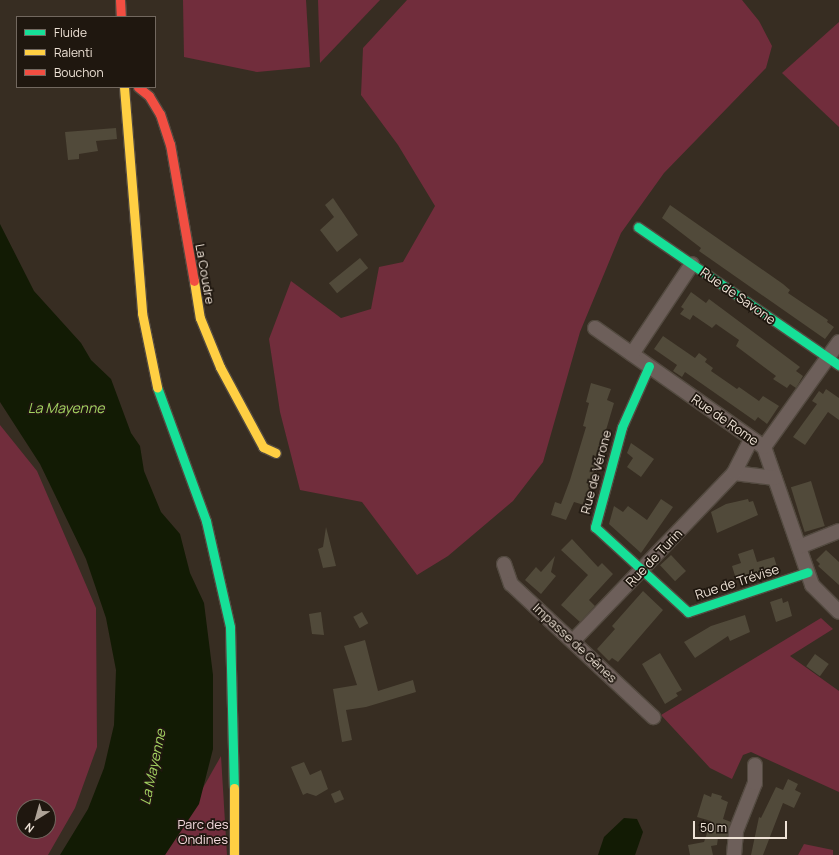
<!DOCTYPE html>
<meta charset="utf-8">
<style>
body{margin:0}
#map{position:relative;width:839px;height:855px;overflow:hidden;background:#372d22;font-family:Manrope,sans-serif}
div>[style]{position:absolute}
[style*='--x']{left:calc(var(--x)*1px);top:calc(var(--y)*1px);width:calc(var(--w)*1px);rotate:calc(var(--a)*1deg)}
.green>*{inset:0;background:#712d3c}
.water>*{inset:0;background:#121b04}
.building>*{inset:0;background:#514a3a;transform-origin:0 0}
.roads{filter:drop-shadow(1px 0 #534a40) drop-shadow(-1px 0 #534a40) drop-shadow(0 1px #534a40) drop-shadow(0 -1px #534a40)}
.street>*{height:14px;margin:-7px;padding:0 7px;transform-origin:7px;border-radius:7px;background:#6d5f5a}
.fast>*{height:9px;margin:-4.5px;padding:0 4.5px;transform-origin:4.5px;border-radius:4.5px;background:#16e098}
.slow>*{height:9px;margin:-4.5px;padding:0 4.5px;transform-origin:4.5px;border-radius:4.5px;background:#ffcf43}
.jam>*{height:9px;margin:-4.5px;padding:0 4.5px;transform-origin:4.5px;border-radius:4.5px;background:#f24e42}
span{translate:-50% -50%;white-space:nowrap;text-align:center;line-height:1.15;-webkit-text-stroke:3.5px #1f170f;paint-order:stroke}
.street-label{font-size:13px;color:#eee2d6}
.park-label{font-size:13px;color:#f4d9dd}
.water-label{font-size:14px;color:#a3d461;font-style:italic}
.legend{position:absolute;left:16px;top:16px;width:140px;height:72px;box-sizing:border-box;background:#1f170f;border:1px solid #72685f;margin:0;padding:5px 7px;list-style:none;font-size:12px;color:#eee2d6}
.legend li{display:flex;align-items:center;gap:8px;height:20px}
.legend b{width:20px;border:1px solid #72685f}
.north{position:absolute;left:16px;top:799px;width:40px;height:40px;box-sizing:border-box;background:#1f170f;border:1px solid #72685f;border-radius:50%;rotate:217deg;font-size:11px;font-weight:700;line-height:16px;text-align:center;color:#eee2d6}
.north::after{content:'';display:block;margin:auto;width:14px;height:18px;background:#aea397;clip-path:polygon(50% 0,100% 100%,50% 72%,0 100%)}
.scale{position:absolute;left:693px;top:821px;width:94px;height:18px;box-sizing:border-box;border:2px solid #eee2d6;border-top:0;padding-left:5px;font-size:12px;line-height:14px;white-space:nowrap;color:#eee2d6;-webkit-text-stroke:3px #1f170f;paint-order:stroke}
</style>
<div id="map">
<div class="green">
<div style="clip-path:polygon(183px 0,306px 0,310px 67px,257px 72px,184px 57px)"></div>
<div style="clip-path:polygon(318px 0,380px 0,320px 63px)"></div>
<div style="clip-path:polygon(407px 0,742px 0,759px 21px,772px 46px,766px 68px,664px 173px,621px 233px,580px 332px,543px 462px,513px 501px,448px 556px,417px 575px,362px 502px,300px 490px,280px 412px,269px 339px,291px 281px,341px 318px,371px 309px,379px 267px,403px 262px,435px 206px,398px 145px,361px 95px,363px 48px)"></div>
<div style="clip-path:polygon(839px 22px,839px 127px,782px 73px)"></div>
<div style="clip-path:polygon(evenodd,0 425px,37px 471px,96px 608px,97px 747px,75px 808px,48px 855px,0 855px,0 425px,24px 807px,48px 807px,48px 831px,24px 831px,24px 807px)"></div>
<div style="clip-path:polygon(821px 618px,833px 629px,790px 656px,839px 691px,839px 792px,751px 752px,743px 755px,732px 779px,710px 768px,661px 715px)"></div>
<div style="clip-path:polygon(221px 756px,227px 855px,165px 855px)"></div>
<div style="clip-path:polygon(804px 844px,833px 850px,833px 855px,798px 855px)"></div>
</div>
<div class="water">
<div style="clip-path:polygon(0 224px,34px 291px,81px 343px,91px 360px,111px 379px,131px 433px,140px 446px,144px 471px,161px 512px,180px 534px,190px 573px,204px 603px,213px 675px,213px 749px,199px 804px,165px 855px,60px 855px,88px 809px,104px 768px,114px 725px,116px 670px,106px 618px,86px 559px,40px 464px,0 402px)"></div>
<div style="clip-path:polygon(624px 818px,637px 819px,643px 832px,635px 855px,598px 855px,604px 837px)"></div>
</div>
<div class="building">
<div style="clip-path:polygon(116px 128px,117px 139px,96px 141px,98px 151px,79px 154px,79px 159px,68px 160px,65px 132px)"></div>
<div style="clip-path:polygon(333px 198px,358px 235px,337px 252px,320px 230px,334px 217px,325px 205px)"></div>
<div style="clip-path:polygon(670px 205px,783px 284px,790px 290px,788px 293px,828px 320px,827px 322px,834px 327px,825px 339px,699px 251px,701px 248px,662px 218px)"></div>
<div style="left:360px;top:258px;width:13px;height:40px;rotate:51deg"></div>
<div style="clip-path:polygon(691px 292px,706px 303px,709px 299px,800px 367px,796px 371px,803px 376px,796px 388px,790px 384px,787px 388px,773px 379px,776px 376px,736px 346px,739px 340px,716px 324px,712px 328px,693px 315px,690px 320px,680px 314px,684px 309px,681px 307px)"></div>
<div style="clip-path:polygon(663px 336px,695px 358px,699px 353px,707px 359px,705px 362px,713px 368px,711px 371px,737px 389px,739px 387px,759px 401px,763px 396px,779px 406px,767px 424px,758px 417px,755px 421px,685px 372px,682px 377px,673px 371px,677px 365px,654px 349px)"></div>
<div style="clip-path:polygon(591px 383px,611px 389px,607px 400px,614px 403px,584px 505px,574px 502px,566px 520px,551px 515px,555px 502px,561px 504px,570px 480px,586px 427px,583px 426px,589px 403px,586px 402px)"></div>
<div style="clip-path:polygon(826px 389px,839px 398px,839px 420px,828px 412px,805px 445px,793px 437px,817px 404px,812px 401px,819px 391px,823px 394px)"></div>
<div style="clip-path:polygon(631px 443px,654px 459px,641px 477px,627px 467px,633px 458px,627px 453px)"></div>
<div style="left:811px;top:481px;width:47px;height:21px;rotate:73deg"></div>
<div style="clip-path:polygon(661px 499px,673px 507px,641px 553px,609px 524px,614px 506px,623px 512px,628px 506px,647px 520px)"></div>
<div style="clip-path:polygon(748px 499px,749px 502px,753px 501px,758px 515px,717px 533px,711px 512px,726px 504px)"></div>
<div style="clip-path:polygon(326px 527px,336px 566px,323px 568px,318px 549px,323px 547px)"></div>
<div style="clip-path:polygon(572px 539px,598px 567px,602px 563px,613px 574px,589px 600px,595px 606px,580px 622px,561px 605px,588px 575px,561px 550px)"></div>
<div style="clip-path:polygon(753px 549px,757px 562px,774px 557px,778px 570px,755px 578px,753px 573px,736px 579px,732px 566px,741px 563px,738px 554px)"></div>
<div style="clip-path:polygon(826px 550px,839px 562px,839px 585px,818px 566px,820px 564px,816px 560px)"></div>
<div style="left:671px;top:555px;width:22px;height:15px;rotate:47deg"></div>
<div style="clip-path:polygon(555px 556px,551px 572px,556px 576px,541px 594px,525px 580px,536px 567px,541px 572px)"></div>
<div style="clip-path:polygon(643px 591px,663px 610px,618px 662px,612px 658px,609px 661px,597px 649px,615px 629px,612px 626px)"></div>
<div style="clip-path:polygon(782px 598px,783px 603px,788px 601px,792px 616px,776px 622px,770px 602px)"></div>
<div style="clip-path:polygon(321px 612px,324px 635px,312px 634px,309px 614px)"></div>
<div style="left:362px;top:612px;width:13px;height:10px;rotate:61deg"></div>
<div style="clip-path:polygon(745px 615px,750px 632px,730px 641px,728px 636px,695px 658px,684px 642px,711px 626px)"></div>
<div style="clip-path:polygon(365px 640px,378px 691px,413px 680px,416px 692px,366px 707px,346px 710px,352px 740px,342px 742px,333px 689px,357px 685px,344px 646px)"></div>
<div style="clip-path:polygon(660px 653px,682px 690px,676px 693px,678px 696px,665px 704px,642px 664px)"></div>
<div style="left:815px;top:654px;width:17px;height:15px;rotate:36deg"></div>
<div style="clip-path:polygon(304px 762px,310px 775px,321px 770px,328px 789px,316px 796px,307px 793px,303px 795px,291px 767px)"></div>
<div style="clip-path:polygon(788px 779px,798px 784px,795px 790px,801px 793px,794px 808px,783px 803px,763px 855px,751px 855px,759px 817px,761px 818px,776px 787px,783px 790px)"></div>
<div style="left:340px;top:790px;width:10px;height:10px;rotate:66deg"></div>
<div style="clip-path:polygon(712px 793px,722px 796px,721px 799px,728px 802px,723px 819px,731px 822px,727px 839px,718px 838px,717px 845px,711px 846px,713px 855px,690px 855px,688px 845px,704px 842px,711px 821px,697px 817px,704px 794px,711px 797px)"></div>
</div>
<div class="roads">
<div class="street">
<div style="--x:595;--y:328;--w:207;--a:35.2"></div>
<div style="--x:764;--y:447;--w:146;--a:70.8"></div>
<div style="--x:812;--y:585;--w:38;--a:45"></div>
<div style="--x:632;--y:354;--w:108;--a:-56.3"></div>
<div style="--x:764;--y:447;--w:129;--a:-54.5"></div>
<div style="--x:734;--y:473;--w:41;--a:7"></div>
<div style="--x:799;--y:547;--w:43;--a:-21.8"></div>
<div style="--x:504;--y:564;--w:21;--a:71"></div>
<div style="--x:511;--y:584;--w:195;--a:43.1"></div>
<div style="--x:573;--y:641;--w:233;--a:-46.2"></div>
<div style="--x:734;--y:473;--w:38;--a:-63"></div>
<div style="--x:734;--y:855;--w:24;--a:-85"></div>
<div style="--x:736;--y:831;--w:52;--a:-68.4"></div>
<div style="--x:755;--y:783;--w:18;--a:-90"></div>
</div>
<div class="fast">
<div style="--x:638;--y:227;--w:244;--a:34.5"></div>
<div style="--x:649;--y:366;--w:67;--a:113.9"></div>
<div style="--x:622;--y:427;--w:104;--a:105.1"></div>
<div style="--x:595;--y:527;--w:126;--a:42.4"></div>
<div style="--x:688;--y:612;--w:126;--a:-18.4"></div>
<div style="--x:157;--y:387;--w:143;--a:69.9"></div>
<div style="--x:206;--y:521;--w:109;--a:77.2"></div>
<div style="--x:230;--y:627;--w:161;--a:88.6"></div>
</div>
<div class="slow">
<div style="--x:124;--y:87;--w:227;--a:85.4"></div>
<div style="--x:142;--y:313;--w:76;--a:78.5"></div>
<div style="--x:194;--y:281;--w:37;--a:81"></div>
<div style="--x:200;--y:318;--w:53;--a:67.8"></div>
<div style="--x:220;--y:367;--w:91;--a:61.7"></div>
<div style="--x:263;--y:447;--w:14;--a:25"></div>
<div style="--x:234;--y:788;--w:67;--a:90"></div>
</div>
<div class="jam">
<div style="--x:120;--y:0;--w:17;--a:87"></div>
<div style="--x:138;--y:87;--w:14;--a:39"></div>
<div style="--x:149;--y:96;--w:21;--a:59"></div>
<div style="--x:160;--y:114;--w:32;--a:72"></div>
<div style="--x:170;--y:144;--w:139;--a:80.1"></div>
</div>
</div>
<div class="street-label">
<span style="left:205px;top:274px;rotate:80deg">La Coudre</span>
<span style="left:738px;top:296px;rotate:35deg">Rue de Savone</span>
<span style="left:725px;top:420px;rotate:35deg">Rue de Rome</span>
<span style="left:596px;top:472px;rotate:-75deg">Rue de Vérone</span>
<span style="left:654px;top:558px;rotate:-46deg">Rue de Turin</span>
<span style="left:737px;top:582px;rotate:-18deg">Rue de Trévise</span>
<span style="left:575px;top:643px;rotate:43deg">Impasse de Gênes</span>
</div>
<div class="park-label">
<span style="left:203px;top:832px">Parc des<br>Ondines</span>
</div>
<div class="water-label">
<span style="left:66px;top:408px">La Mayenne</span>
<span style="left:153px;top:767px;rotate:-78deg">La Mayenne</span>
</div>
<ul class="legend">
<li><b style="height:5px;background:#16e098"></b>Fluide</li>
<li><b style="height:5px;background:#ffcf43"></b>Ralenti</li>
<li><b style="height:5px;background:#f24e42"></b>Bouchon</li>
</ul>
<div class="north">N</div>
<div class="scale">50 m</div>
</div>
